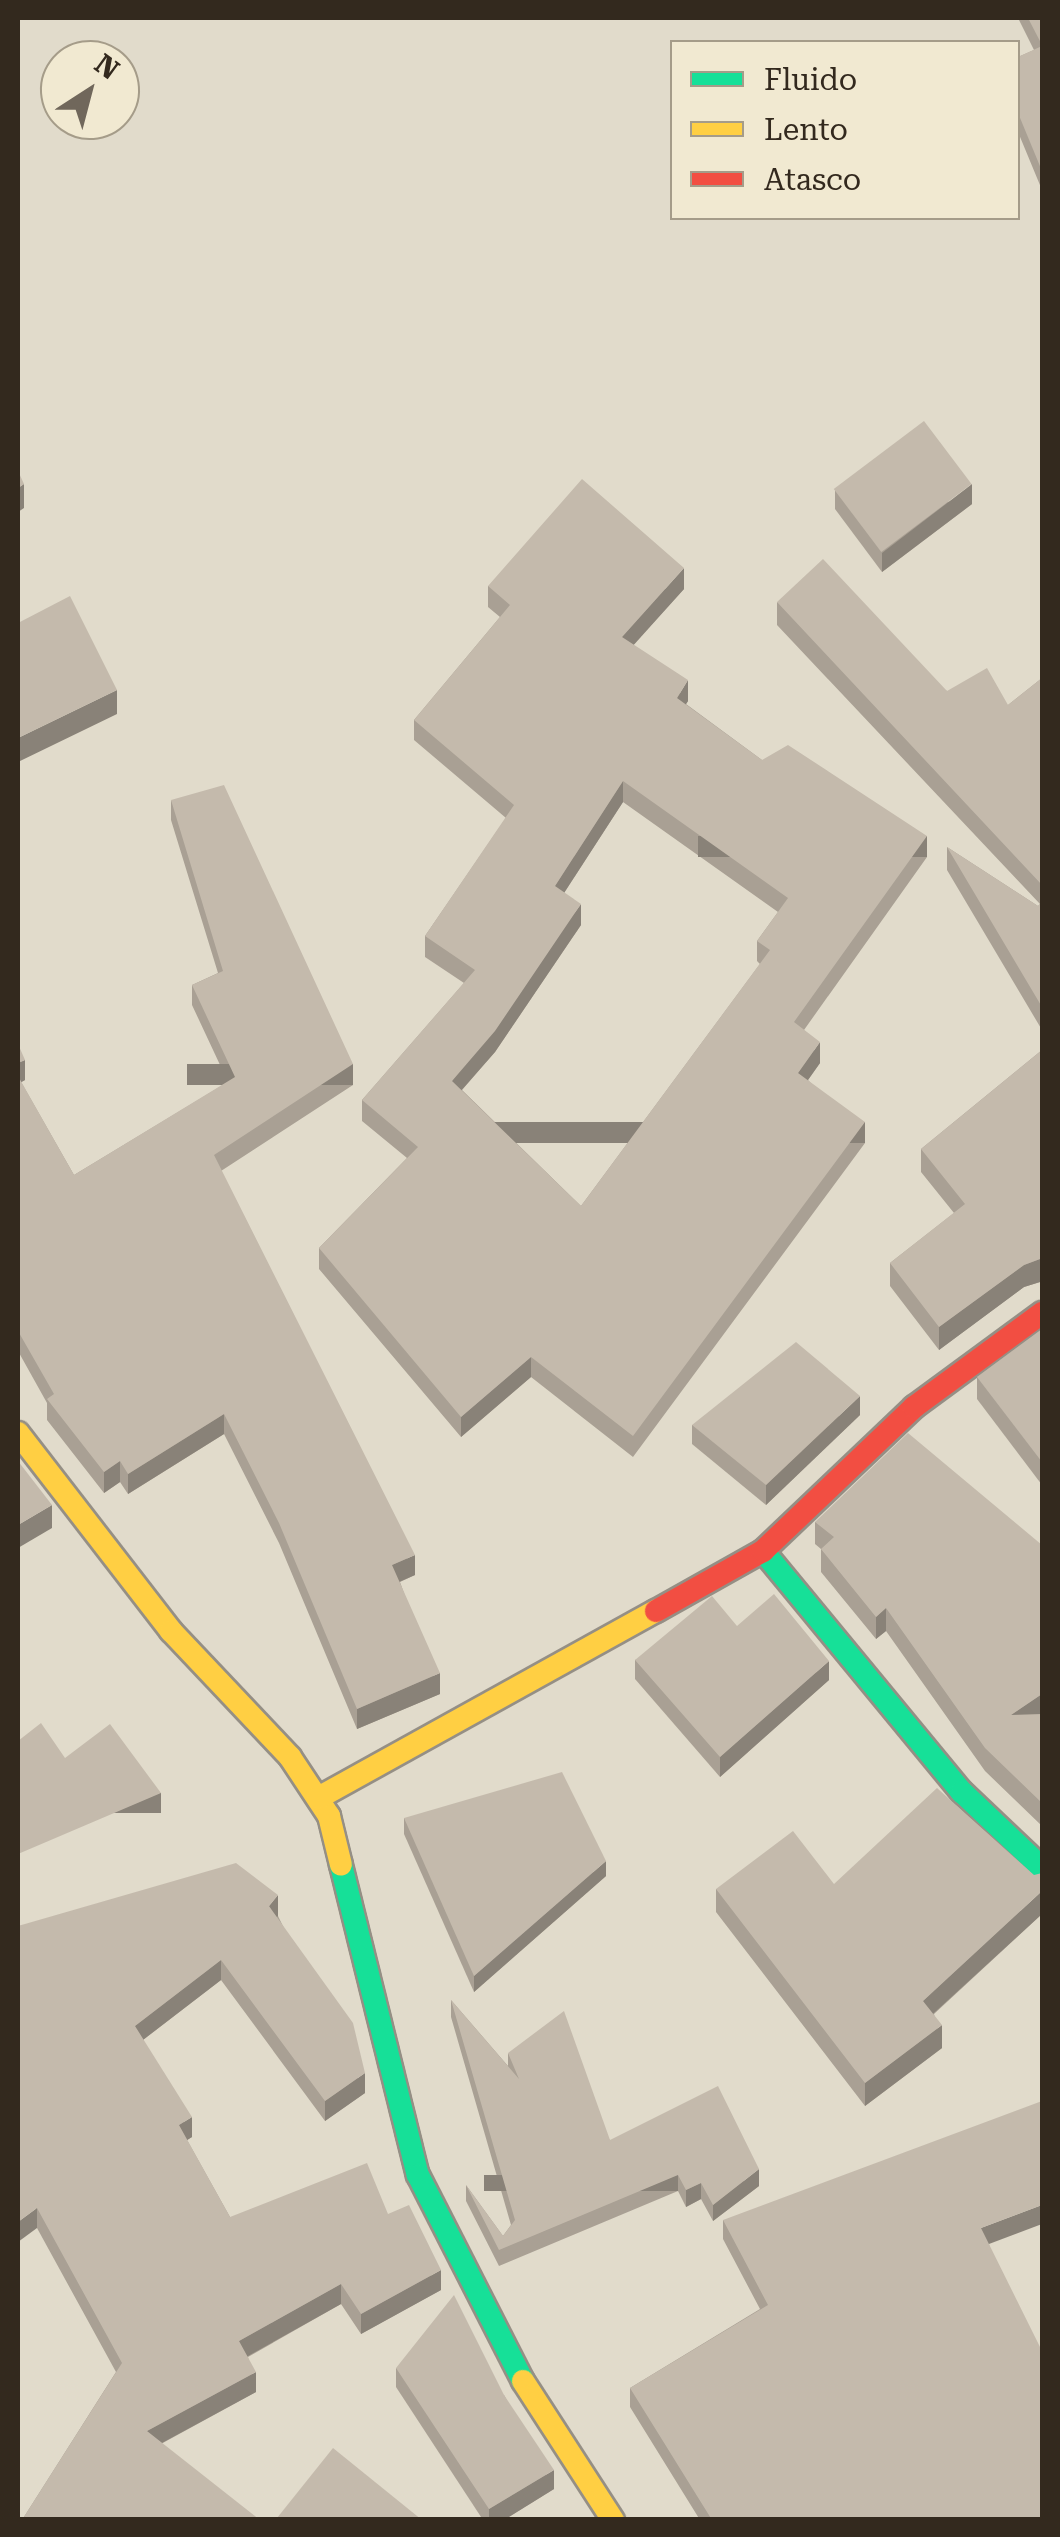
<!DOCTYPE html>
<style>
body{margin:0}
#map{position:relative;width:1060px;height:2537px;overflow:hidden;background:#e1dbcb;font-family:"Roboto Serif",serif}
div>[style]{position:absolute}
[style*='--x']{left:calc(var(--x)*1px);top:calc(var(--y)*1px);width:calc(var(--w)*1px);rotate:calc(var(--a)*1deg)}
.roads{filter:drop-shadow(2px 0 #958f85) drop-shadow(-2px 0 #958f85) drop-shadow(0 2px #958f85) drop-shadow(0 -2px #958f85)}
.fast>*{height:22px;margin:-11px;padding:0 11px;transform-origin:11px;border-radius:11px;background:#16e098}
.slow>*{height:22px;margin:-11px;padding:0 11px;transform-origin:11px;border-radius:11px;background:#ffcf43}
.jam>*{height:22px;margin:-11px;padding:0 11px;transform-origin:11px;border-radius:11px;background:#f24e42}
.wall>*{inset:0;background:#a9a094}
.shaded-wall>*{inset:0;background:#898278;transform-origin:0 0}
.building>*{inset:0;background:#c4baac;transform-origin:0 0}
span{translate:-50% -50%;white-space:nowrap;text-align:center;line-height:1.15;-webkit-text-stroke:10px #f1e9d1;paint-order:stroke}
.frame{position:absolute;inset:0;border:20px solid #33291e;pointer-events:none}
.legend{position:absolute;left:670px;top:40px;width:350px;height:180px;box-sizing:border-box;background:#f1e9d1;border:2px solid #a59c89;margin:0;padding:12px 18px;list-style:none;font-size:30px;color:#33291e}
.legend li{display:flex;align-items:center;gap:20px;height:50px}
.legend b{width:50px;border:2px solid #a59c89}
.north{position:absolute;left:40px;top:40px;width:100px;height:100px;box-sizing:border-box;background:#f1e9d1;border:2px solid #a59c89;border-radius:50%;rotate:36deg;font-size:28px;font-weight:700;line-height:40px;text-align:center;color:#33291e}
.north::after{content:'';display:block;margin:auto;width:35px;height:45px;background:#70675b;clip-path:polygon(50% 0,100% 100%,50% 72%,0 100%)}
</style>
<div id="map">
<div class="roads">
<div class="fast">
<div style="--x:763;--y:1551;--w:313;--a:50.5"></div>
<div style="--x:962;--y:1792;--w:110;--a:43.5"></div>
<div style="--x:341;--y:1865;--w:319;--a:76.1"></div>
<div style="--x:418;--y:2175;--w:231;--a:63"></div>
</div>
<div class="slow">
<div style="--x:18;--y:1433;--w:250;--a:52.3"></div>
<div style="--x:171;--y:1631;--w:173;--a:46.6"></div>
<div style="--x:290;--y:1757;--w:71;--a:56.5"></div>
<div style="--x:329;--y:1816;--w:50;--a:76.2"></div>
<div style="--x:318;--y:1798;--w:386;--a:-29"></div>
<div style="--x:523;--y:2381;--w:166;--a:57.1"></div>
</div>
<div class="jam">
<div style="--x:656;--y:1611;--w:123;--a:-29.3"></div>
<div style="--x:763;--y:1551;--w:209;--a:-43.6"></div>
<div style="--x:914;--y:1407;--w:159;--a:-36.3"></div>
</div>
</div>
<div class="wall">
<div style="clip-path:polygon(1018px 18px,1042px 18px,1042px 190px,1018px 132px,1018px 57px,1034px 50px)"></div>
<div style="clip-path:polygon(835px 490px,972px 504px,882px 572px,835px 509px)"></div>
<div style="clip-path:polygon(evenodd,488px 586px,684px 589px,633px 645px,688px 701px,686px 704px,762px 760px,927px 857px,804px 1030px,820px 1063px,808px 1080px,865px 1143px,633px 1457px,531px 1377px,461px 1437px,319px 1269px,319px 1248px,407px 1158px,362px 1121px,362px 1100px,464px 983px,425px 957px,425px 936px,506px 818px,414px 740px,414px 720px,500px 617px,488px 607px,488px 586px,623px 802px,778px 912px,757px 941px,757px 961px,760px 964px,581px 1206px,462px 1090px,495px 1052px,581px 925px,564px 893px,623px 802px)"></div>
<div style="clip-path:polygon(777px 602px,947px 691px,1008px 705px,1042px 678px,1042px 1030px,947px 870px,947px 847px,1038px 906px,1040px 904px,777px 625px)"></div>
<div style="clip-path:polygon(171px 800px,353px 1085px,221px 1171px,415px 1575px,400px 1582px,440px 1694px,357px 1729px,279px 1543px,224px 1434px,128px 1494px,120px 1482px,104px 1493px,47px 1420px,47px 1403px,18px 1351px,18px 1044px,25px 1080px,21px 1082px,74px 1175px,228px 1082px,192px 1005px,192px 985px,218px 973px,171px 820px)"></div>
<div style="clip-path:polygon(1042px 1050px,1042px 1283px,1040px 1282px,1024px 1287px,939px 1350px,890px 1286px,890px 1263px,954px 1213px,921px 1172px,921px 1149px)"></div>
<div style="clip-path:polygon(1042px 1329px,1042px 1485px,977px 1399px,977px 1377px)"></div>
<div style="clip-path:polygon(860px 1415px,766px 1505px,692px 1444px,692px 1425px)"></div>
<div style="clip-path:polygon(815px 1522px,1042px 1545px,1042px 1826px,985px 1771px,886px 1631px,876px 1639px,821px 1572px,821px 1549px,815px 1544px)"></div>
<div style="clip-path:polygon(737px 1626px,829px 1680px,720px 1777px,635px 1679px,635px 1660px)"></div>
<div style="clip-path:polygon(404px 1818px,606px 1876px,474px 1992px,404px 1834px)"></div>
<div style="clip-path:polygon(834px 1884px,1042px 1914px,934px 2014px,942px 2048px,865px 2106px,716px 1912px,716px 1889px)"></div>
<div style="clip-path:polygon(278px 1916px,365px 2093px,325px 2121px,221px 1980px,143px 2040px,192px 2137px,187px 2140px,230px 2217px,388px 2214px,441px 2290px,361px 2334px,341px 2304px,248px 2357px,256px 2392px,22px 2520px,116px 2372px,37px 2228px,18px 1926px)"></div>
<div style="clip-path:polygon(451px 2000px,508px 2066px,508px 2053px,610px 2140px,759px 2186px,713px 2221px,701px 2199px,686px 2207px,678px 2191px,499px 2266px,466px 2201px,466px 2185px,503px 2236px,511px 2225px,451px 2017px)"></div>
<div style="clip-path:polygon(723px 2220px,989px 2244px,1042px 2520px,700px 2520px,630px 2407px,630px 2388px,760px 2309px,723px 2239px)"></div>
<div style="clip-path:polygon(396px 2368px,504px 2395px,554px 2489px,504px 2520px,483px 2520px,396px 2387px)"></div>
</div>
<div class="shaded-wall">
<div style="clip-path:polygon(24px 484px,24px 508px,18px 512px,18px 488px)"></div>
<div style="clip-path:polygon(972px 484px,972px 504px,882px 572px,882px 553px)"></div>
<div style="clip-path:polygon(684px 568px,684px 589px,622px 658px,622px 637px)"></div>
<div style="clip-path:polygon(688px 680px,688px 701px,677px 718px,677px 698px)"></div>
<div style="clip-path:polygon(117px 690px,117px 714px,18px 762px,18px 738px)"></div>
<div style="clip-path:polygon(623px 781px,623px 802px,555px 907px,555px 886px)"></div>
<div style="left:927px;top:836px;width:21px;height:229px;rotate:90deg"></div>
<div style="clip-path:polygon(581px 904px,581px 925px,495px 1052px,452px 1101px,452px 1081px)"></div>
<div style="clip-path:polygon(820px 1042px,820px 1063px,798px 1094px,798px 1073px)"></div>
<div style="clip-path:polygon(25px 1060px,25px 1080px,18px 1084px,18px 1063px)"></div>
<div style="left:353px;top:1064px;width:21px;height:166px;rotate:90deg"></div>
<div style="left:865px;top:1122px;width:21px;height:390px;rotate:90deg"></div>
<div style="clip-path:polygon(1040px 1259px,1040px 1282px,1024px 1287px,939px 1350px,939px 1327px,1024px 1265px)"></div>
<div style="clip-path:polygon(531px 1357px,531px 1377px,461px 1437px,461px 1417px)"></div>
<div style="clip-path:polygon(860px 1396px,860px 1415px,766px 1505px,766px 1485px)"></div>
<div style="clip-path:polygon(224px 1414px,224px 1434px,128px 1494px,128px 1474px)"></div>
<div style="clip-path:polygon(120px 1461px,120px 1482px,104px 1493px,104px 1472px)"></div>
<div style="clip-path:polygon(52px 1505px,52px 1528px,18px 1548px,18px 1525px)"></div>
<div style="clip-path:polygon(415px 1555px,415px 1575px,392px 1585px,392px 1565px)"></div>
<div style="clip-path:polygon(886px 1608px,886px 1631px,876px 1639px,876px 1617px)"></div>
<div style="clip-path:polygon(829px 1661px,829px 1680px,720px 1777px,720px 1757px)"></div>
<div style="clip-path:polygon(440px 1673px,440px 1694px,357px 1729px,357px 1709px)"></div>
<div style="clip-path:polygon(1042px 1694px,1042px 1717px,1011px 1715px)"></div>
<div style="left:161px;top:1793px;width:20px;height:155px;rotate:90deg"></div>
<div style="clip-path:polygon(606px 1861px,606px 1876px,474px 1992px,474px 1976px)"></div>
<div style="clip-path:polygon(1042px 1891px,1042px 1914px,923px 2023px,923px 2001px)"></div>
<div style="clip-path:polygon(278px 1895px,278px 1916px,269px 1926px,269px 1906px)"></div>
<div style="clip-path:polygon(221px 1960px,221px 1980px,135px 2046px,135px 2026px)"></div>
<div style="clip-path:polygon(942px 2025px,942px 2048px,865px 2106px,865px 2083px)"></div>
<div style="clip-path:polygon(365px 2073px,365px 2093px,325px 2121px,325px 2101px)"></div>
<div style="clip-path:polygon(192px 2117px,192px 2137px,179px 2145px,179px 2125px)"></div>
<div style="clip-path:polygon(759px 2169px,759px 2186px,713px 2221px,713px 2205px)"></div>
<div style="left:678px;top:2175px;width:16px;height:194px;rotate:90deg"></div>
<div style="clip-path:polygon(701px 2183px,701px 2199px,686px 2207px,686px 2190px)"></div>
<div style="clip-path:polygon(1042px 2205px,1042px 2224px,981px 2247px,981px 2228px)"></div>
<div style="clip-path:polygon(37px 2208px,37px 2228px,18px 2242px,18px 2222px)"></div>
<div style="clip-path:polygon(441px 2270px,441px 2290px,361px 2334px,361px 2314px)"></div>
<div style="clip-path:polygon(341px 2284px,341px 2304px,239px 2361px,239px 2341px)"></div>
<div style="clip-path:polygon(256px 2372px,256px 2392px,147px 2451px,147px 2431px)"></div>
<div style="clip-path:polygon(554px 2470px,554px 2489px,504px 2520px,489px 2520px,489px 2509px)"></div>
</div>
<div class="building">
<div style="clip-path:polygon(1028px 18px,1042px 18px,1042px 45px)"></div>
<div style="clip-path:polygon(1042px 46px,1042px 171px,1018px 113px,1018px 57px)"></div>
<div style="left:924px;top:421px;width:79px;height:113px;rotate:53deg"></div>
<div style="clip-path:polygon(18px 471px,24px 484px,18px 488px)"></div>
<div style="clip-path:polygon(evenodd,582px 479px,684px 568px,622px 637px,688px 680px,677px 698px,762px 760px,788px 745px,927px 836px,794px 1022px,820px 1042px,798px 1073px,865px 1122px,633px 1436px,531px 1357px,461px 1417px,319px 1248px,418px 1147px,362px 1100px,475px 970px,425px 936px,514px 805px,414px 720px,510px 605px,488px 586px,582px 479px,623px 781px,788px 898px,757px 941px,770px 950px,581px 1206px,452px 1081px,495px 1031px,581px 904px,555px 886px,623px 781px)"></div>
<div style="clip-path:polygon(823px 559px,947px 691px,987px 668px,1008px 705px,1042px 678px,1042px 885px,777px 602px)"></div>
<div style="clip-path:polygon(70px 596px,117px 690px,18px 738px,18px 623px)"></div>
<div style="clip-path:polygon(224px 785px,353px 1064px,214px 1155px,415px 1555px,392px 1565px,440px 1673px,357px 1709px,279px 1523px,224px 1414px,128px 1474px,120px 1461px,104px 1472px,47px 1399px,54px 1394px,18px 1331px,18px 1076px,74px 1175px,235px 1077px,192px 985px,223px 971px,171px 800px)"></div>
<div style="clip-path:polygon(947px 847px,1038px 906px,1042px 901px,1042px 1007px)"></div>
<div style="clip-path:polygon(18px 1044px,25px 1060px,18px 1063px)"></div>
<div style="clip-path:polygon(1042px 1050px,1042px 1261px,1040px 1259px,1024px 1265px,939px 1327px,890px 1263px,965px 1204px,921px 1149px)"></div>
<div style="clip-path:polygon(1042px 1329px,1042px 1462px,977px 1377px)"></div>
<div style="clip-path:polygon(796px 1342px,860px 1396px,766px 1485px,692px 1425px)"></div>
<div style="clip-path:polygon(908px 1433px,1042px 1545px,1042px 1694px,1011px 1715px,1042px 1714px,1042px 1803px,985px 1748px,886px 1608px,876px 1617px,821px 1549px,834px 1537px,815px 1522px)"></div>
<div style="clip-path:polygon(18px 1461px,52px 1505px,18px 1525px)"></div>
<div style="clip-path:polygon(774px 1594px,829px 1661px,720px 1757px,635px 1660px,712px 1596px,737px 1626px)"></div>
<div style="clip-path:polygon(41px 1723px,65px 1758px,110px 1724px,161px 1793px,18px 1854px,18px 1741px)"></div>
<div style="clip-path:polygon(562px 1772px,606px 1861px,474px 1976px,404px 1818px)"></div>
<div style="clip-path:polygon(937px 1788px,1034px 1875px,1042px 1873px,1042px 1891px,923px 2001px,942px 2025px,865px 2083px,716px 1889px,793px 1831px,834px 1884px)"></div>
<div style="clip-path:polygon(236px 1863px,278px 1895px,269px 1906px,353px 2023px,365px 2073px,325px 2101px,221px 1960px,135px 2026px,192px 2117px,179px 2125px,230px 2217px,367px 2163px,388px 2214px,409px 2205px,441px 2270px,361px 2314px,341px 2284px,239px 2341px,256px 2372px,147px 2431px,260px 2520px,22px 2520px,122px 2363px,37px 2208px,18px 2222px,18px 1926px)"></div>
<div style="clip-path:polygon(451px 2000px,519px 2079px,508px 2053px,564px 2011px,610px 2140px,718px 2086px,759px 2169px,713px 2205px,701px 2183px,686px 2190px,678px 2175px,499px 2250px,466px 2185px,503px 2236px,515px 2220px)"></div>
<div style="clip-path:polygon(1042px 2101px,1042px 2205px,981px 2228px,1042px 2351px,1042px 2520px,712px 2520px,630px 2388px,768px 2305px,723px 2220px)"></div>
<div style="clip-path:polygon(454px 2295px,504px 2395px,554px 2470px,489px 2509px,396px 2368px)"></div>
<div style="clip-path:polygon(333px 2448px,422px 2520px,279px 2520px,277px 2518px)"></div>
</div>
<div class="frame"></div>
<ul class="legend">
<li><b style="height:12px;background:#16e098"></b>Fluido</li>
<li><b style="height:12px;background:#ffcf43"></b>Lento</li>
<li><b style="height:12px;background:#f24e42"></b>Atasco</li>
</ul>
<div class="north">N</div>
</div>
